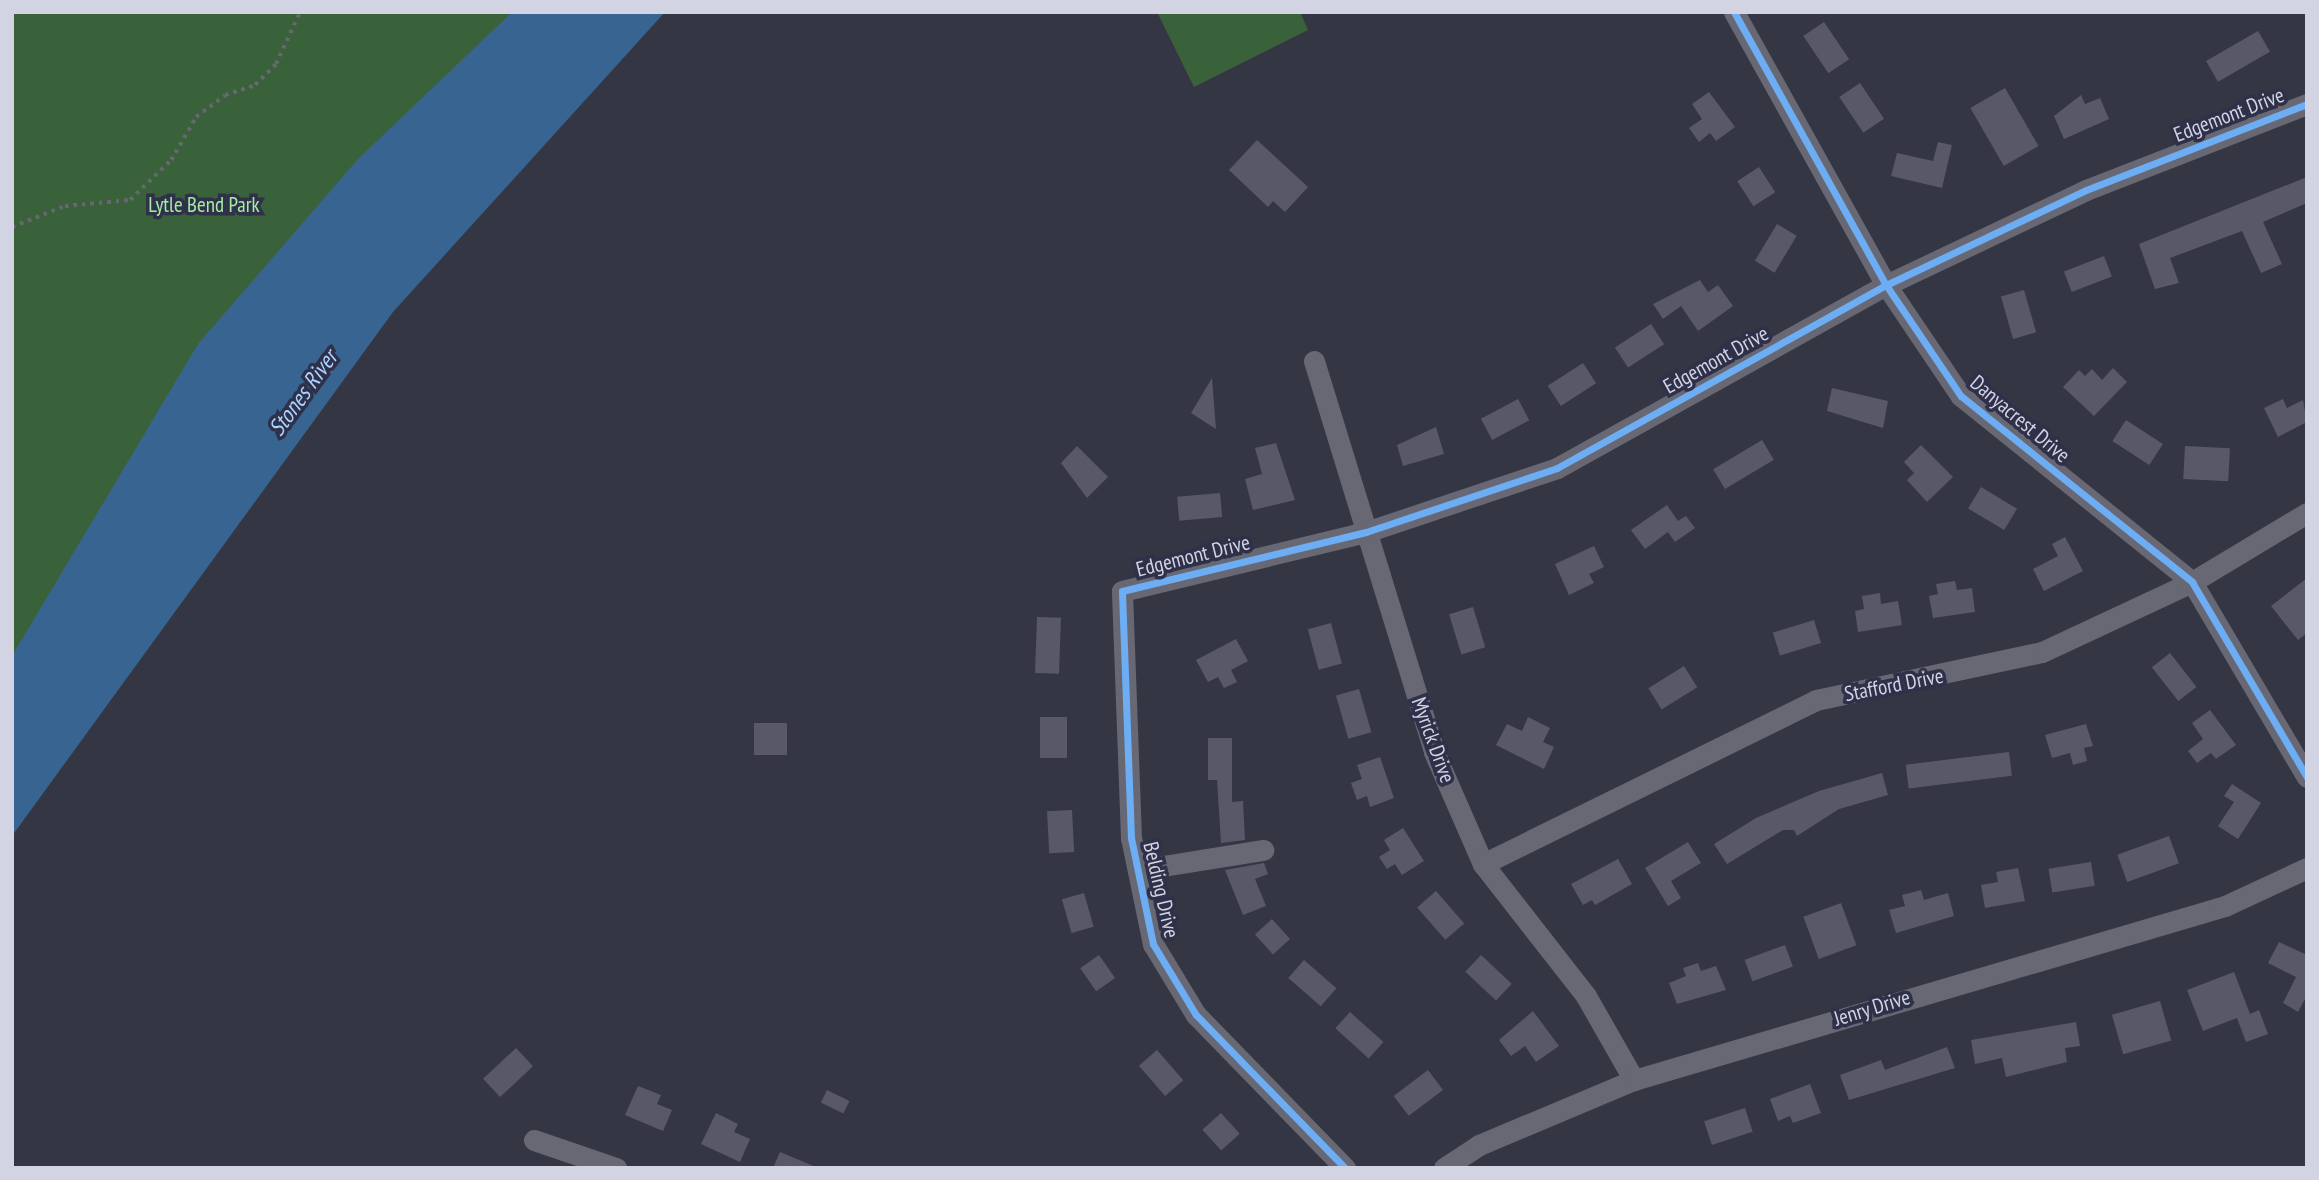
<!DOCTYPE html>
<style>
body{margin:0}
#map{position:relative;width:2319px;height:1180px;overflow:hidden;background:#353643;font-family:"PT Sans Narrow",sans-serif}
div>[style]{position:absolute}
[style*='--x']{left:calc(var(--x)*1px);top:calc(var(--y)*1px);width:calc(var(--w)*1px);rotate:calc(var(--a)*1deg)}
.green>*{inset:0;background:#3a623a}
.water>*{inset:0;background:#376491}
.building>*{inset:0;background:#585869;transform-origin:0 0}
.path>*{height:3.5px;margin-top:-1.75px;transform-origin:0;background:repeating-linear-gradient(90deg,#676771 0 3.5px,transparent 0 8.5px)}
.minor>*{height:21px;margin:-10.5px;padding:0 10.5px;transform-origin:10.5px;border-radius:10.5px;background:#676873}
.cycleway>*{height:7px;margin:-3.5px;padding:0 3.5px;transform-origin:3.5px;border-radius:3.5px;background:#6dadf4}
span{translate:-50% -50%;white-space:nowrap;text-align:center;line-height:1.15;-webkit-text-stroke:7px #2f3049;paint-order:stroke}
.street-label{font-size:21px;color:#d2d3e3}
.park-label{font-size:21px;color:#a5eca0}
.water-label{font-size:23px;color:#aad3ff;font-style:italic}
.frame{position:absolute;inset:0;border:14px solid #d2d3e3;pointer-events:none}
</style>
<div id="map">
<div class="green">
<div style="clip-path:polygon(12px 12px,601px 12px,12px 779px)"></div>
<div style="clip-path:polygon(1157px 12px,1300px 12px,1308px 30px,1194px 87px)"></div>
</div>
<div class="water">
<div style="clip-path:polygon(512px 12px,665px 12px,393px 312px,12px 836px,12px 656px,198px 344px,358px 159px)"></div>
</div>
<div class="building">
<div style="left:1824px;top:22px;width:45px;height:25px;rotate:56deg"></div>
<div style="left:2258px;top:31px;width:24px;height:60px;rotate:60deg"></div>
<div style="left:1860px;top:83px;width:43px;height:25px;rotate:56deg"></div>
<div style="left:2005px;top:88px;width:67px;height:40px;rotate:60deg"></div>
<div style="clip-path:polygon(1709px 92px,1735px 127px,1716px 141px,1710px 133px,1699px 142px,1689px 128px,1702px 119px,1692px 104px)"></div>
<div style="clip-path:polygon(2081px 95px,2085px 104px,2100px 98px,2109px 119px,2064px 139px,2054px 116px)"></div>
<div style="clip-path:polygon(1257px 140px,1308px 187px,1285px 212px,1273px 201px,1268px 207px,1229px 170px)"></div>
<div style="clip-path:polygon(1938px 142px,1952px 145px,1942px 188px,1891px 176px,1897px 153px,1933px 161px)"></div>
<div style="left:1759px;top:167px;width:30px;height:26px;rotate:57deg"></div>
<div style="clip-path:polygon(2307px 177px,2307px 203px,2263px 222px,2282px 264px,2261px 273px,2242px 231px,2170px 258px,2179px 283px,2155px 289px,2139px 244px)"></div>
<div style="left:1777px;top:224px;width:23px;height:43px;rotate:31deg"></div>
<div style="left:2104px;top:256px;width:22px;height:43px;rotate:69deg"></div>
<div style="clip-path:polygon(1700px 280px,1708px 292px,1718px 285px,1733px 306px,1698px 331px,1681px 306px,1663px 319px,1653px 304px)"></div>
<div style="left:2024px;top:290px;width:44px;height:24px;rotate:74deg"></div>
<div style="left:1651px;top:324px;width:24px;height:43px;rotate:57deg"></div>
<div style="left:1583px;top:363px;width:24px;height:42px;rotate:57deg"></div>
<div style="clip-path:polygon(2113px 368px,2127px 382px,2094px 416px,2063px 387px,2079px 370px,2085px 376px,2092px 369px,2102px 380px)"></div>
<div style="clip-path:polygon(1212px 378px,1216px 429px,1191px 413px)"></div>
<div style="clip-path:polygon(1832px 388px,1888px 401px,1883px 428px,1827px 411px)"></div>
<div style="left:1518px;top:399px;width:24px;height:42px;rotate:62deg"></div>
<div style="clip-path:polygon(2283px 399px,2287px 408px,2303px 400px,2307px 422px,2278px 437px,2264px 408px)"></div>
<div style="left:2126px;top:420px;width:44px;height:25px;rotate:33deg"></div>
<div style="clip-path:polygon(1436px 427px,1444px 454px,1403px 466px,1397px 445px)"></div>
<div style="left:1762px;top:440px;width:23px;height:57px;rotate:59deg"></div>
<div style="clip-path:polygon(1276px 443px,1295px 500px,1253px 510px,1245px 479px,1262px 474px,1255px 448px)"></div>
<div style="clip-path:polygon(1921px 445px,1953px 477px,1927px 502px,1907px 480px,1914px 473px,1904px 462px)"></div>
<div style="clip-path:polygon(1077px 446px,1108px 477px,1087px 498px,1061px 463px)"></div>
<div style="left:2185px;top:446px;width:45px;height:33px;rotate:3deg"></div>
<div style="left:1981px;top:487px;width:42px;height:25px;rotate:31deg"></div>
<div style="left:1220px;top:493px;width:24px;height:43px;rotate:85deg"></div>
<div style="clip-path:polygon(1667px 505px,1678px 521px,1686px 516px,1695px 528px,1675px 542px,1668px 532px,1645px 549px,1631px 530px)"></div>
<div style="clip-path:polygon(2065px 537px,2083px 571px,2044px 591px,2033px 569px,2058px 556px,2052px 544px)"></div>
<div style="clip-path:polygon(1594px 546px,1604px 567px,1589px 574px,1594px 583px,1569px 595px,1555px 564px)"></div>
<div style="clip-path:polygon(2307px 578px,2307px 633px,2298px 640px,2271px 606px)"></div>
<div style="clip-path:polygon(1955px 581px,1957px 590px,1972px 588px,1975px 612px,1933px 618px,1929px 596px,1938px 594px,1936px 584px)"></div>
<div style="clip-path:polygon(1880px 593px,1881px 604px,1898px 601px,1902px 625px,1858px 632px,1855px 611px,1864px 609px,1862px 596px)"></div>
<div style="left:1473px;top:607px;width:42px;height:25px;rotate:73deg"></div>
<div style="left:1037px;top:617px;width:24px;height:56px;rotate:2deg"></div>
<div style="left:1814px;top:620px;width:24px;height:43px;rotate:73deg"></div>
<div style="left:1331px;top:623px;width:42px;height:24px;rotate:75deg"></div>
<div style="clip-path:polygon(1236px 639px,1248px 661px,1231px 670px,1237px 682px,1224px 688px,1218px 677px,1208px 682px,1196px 660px)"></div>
<div style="left:2170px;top:653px;width:43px;height:23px;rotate:52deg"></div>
<div style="left:1684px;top:666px;width:25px;height:42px;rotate:58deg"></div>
<div style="left:1359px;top:689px;width:45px;height:24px;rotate:74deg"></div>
<div style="clip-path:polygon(2210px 710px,2236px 745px,2216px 759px,2211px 753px,2197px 763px,2188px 751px,2203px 739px,2192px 723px)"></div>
<div style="left:1040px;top:717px;width:27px;height:41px"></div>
<div style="clip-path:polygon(1528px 717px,1550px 728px,1543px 742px,1554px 747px,1544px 769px,1496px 745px,1507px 724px,1522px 731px)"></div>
<div style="left:754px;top:723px;width:33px;height:32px"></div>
<div style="clip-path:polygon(2086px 724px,2093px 746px,2084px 748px,2087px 761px,2073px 765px,2070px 753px,2052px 758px,2045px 735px)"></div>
<div style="clip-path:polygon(1208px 738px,1232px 738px,1232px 802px,1243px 801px,1245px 840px,1221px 843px,1217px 780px,1208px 780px)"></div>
<div style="left:2009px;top:752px;width:24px;height:104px;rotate:83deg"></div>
<div style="clip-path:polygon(1380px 757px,1394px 798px,1370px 807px,1367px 796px,1357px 800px,1351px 783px,1362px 779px,1357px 765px)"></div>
<div style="clip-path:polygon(1882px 773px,1888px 795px,1839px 809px,1797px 836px,1794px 830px,1783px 830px,1727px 864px,1714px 844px,1756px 818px,1819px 791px)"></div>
<div style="clip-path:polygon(2232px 784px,2261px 803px,2238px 839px,2218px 826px,2234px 802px,2224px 796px)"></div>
<div style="left:1072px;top:810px;width:42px;height:25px;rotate:87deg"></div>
<div style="clip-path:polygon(1403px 828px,1424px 861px,1402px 875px,1395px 864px,1387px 869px,1379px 857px,1390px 850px,1384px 840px)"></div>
<div style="left:2169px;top:836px;width:29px;height:55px;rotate:70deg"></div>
<div style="clip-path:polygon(1688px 842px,1701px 863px,1671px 881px,1681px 898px,1668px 906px,1645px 868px)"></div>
<div style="clip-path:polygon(1618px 859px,1632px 884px,1595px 905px,1592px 900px,1583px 905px,1571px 884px)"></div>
<div style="left:2091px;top:862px;width:24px;height:43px;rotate:81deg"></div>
<div style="clip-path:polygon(1264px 863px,1268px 874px,1255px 879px,1266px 906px,1243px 915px,1225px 870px)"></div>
<div style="clip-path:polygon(2018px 868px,2025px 901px,1985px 908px,1981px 885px,1998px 882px,1996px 872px)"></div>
<div style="clip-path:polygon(1921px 890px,1924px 900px,1948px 893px,1954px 916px,1896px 933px,1889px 910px,1905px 906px,1902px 895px)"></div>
<div style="left:1436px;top:891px;width:43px;height:25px;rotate:49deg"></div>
<div style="left:1084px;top:893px;width:35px;height:23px;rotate:74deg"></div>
<div style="left:1841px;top:903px;width:45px;height:40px;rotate:70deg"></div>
<div style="left:1272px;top:919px;width:27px;height:23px;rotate:48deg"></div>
<div style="clip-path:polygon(2279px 942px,2307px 955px,2307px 995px,2298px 1012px,2283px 1003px,2296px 977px,2268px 963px)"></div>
<div style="left:1785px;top:945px;width:23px;height:43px;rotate:70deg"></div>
<div style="left:1099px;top:955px;width:28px;height:23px;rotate:55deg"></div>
<div style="left:1481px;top:955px;width:42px;height:23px;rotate:43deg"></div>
<div style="left:1304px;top:960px;width:43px;height:24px;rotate:41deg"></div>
<div style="clip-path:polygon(1698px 963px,1701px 971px,1716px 966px,1726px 990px,1677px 1004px,1669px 983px,1686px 976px,1683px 968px)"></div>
<div style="clip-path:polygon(2234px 972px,2250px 1014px,2259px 1010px,2268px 1034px,2246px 1042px,2237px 1018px,2203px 1031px,2187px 990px)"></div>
<div style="left:2160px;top:1001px;width:41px;height:50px;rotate:74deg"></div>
<div style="clip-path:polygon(1533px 1011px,1559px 1046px,1536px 1062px,1525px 1046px,1511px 1056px,1499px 1040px)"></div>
<div style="left:1350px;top:1012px;width:45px;height:22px;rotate:42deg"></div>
<div style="clip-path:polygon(2076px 1022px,2080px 1046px,2065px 1048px,2067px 1062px,2006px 1077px,2002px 1058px,1975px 1064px,1971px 1040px)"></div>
<div style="clip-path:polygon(1947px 1047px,1955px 1068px,1849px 1100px,1840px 1075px,1881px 1060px,1885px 1070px)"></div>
<div style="left:516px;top:1048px;width:25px;height:45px;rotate:47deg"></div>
<div style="left:1157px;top:1050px;width:40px;height:24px;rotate:49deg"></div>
<div style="left:1428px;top:1070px;width:25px;height:43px;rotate:53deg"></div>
<div style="clip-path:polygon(1810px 1084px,1821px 1113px,1793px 1123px,1790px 1116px,1778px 1121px,1770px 1099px)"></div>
<div style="clip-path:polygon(638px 1086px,661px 1095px,657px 1104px,672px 1110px,663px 1131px,625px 1115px)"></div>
<div style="left:827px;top:1090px;width:25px;height:14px;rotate:26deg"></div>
<div style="left:1745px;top:1108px;width:25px;height:43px;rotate:72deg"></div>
<div style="clip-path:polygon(716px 1113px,738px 1124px,734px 1132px,750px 1139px,740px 1162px,701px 1144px)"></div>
<div style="left:1221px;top:1113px;width:28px;height:25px;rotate:48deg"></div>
<div style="clip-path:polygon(780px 1152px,816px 1167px,816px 1168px,773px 1168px)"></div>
</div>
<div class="path">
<div style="--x:12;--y:227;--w:57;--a:-21.6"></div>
<div style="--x:65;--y:206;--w:65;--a:-5.3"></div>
<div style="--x:130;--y:200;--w:57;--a:-44.3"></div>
<div style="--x:171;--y:160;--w:50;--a:-59.8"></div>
<div style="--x:196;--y:117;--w:36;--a:-37"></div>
<div style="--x:225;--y:95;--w:32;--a:-18"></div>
<div style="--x:255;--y:85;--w:30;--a:-45"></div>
<div style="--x:276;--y:64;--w:57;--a:-65.2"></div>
</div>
<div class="minor">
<div style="--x:1734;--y:12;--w:312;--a:60.9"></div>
<div style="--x:1886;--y:285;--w:134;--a:56"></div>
<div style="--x:1961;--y:396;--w:297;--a:38.8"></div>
<div style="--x:2192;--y:582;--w:226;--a:59.5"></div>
<div style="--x:1314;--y:361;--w:409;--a:72.9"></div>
<div style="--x:1434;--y:752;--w:122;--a:66.4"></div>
<div style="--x:1483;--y:864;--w:167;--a:52"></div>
<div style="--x:1586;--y:996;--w:97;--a:60.3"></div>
<div style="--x:1483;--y:864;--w:371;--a:-26.2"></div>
<div style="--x:1816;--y:700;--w:231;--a:-12"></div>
<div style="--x:2042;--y:652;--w:166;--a:-25"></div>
<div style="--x:2192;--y:582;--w:134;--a:-31"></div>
<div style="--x:1138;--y:870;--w:127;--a:-9.1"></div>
<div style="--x:534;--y:1140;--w:87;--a:18.9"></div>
<div style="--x:1345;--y:1168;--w:214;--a:-134.2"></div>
<div style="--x:1196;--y:1015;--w:83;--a:-121.2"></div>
<div style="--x:1153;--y:944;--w:108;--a:-101.7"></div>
<div style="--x:1131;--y:838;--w:247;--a:-92.1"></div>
<div style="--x:1122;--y:591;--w:251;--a:-13.6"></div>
<div style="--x:1366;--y:532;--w:201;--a:-18.5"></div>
<div style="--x:1557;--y:468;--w:376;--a:-29.1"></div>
<div style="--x:1886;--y:285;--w:221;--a:-25.4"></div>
<div style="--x:2086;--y:190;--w:237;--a:-21.3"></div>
<div style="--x:1444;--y:1168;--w:42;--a:-33.3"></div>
<div style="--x:1479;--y:1145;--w:168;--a:-22.8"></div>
<div style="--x:1634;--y:1080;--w:616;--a:-16.41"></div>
<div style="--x:2225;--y:906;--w:90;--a:-24.9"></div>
</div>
<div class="cycleway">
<div style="--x:1734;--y:12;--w:312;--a:60.9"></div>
<div style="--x:1886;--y:285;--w:134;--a:56"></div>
<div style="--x:1961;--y:396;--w:297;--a:38.8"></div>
<div style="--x:2192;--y:582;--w:226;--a:59.5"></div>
<div style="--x:1345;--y:1168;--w:214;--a:-134.2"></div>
<div style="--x:1196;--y:1015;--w:83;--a:-121.2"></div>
<div style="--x:1153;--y:944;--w:108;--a:-101.7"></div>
<div style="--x:1131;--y:838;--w:247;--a:-92.1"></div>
<div style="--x:1122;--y:591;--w:251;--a:-13.6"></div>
<div style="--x:1366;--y:532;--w:201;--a:-18.5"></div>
<div style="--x:1557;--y:468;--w:376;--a:-29.1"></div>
<div style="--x:1886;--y:285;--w:221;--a:-25.4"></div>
<div style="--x:2086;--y:190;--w:237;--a:-21.3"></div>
</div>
<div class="street-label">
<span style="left:2229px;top:115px;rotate:-21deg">Edgemont Drive</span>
<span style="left:1716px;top:360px;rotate:-29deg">Edgemont Drive</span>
<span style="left:2020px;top:419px;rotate:40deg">Danyacrest Drive</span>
<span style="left:1193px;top:556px;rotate:-14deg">Edgemont Drive</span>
<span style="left:1894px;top:685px;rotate:-11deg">Stafford Drive</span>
<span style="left:1433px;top:740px;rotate:70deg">Myrick Drive</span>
<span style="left:1161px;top:890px;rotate:77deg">Belding Drive</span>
<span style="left:1872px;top:1008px;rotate:-17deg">Jenry Drive</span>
</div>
<div class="park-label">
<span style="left:204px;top:205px">Lytle Bend Park</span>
</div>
<div class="water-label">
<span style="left:303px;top:393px;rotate:-54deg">Stones River</span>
</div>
<div class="frame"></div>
</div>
